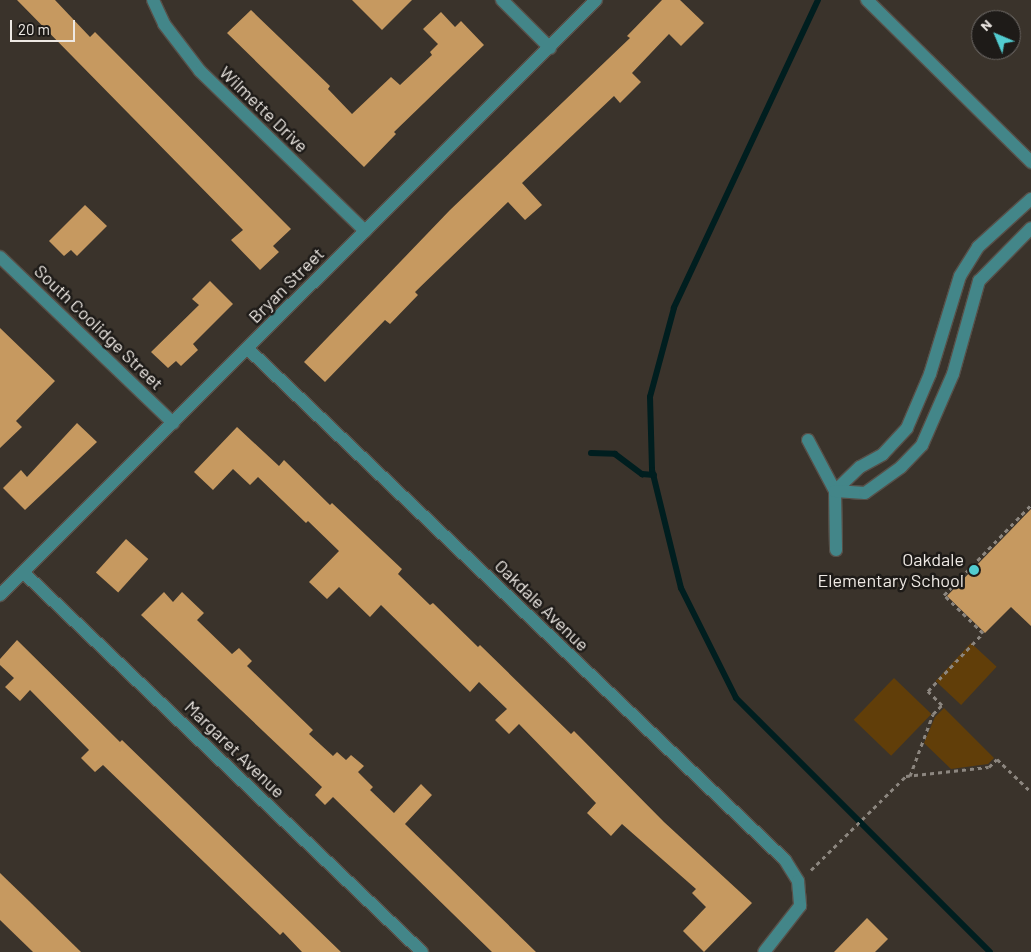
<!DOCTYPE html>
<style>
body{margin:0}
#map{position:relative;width:1031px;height:952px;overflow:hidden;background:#3a332b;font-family:Barlow,sans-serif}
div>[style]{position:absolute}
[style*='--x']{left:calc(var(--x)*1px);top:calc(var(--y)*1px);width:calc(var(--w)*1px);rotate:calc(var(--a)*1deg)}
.green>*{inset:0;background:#613e09;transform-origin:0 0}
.stream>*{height:6px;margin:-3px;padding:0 3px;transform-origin:3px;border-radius:3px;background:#001e1f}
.building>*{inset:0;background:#c69960;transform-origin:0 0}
.path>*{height:3px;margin-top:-1.5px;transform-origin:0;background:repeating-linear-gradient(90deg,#8c867f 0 4px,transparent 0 8px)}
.roads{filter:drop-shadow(1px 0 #575049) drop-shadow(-1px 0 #575049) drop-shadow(0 1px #575049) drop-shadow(0 -1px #575049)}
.minor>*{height:12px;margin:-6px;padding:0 6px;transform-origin:6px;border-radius:6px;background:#438689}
.dots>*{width:14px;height:14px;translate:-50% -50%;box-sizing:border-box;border:2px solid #1e1b18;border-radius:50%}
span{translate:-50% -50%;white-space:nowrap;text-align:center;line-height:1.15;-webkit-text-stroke:5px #1e1b18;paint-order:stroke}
.street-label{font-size:18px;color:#eee9e4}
.poi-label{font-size:18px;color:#eee9e4}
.right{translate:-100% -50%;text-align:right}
.north{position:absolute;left:971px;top:10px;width:50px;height:50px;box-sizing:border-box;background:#1e1b18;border:1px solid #716d6a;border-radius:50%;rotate:315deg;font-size:14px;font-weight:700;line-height:20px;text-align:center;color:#eee9e4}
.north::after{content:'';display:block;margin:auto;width:18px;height:22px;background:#52ccd0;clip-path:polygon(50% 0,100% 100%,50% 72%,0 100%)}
.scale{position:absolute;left:10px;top:20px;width:65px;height:22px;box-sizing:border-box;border:2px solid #eee9e4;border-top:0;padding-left:6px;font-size:15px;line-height:18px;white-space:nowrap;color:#eee9e4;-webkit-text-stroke:4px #1e1b18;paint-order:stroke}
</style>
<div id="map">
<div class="green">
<div style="left:971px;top:643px;width:35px;height:52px;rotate:43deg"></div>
<div style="left:894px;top:678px;width:52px;height:58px;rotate:44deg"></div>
<div style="clip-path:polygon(944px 708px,994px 758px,988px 764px,951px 769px,924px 743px,935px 717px)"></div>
</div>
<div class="stream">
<div style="--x:818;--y:0;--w:340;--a:115.1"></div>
<div style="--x:674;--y:308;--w:92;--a:105.1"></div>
<div style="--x:650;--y:397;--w:73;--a:88.4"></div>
<div style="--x:652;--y:470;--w:122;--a:76.2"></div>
<div style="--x:681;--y:588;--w:123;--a:63.4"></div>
<div style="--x:736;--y:698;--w:359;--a:45"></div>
<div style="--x:591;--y:453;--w:24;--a:2"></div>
<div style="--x:615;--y:454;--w:34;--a:37"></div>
<div style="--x:642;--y:474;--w:12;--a:5"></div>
</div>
<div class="building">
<div style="clip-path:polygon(17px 0,55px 0,90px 37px,95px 32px,291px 229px,273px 246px,279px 252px,260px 270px,231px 240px,243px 230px)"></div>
<div style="clip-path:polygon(352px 0,412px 0,382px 30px)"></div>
<div style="clip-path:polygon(662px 0,680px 0,704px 23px,681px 46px,669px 34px,632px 73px,641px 82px,620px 103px,614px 96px,522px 183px,542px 205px,525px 220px,508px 202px,415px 292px,418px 295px,390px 324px,385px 320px,325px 382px,304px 362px,450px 210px,630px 38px,627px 36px)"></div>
<div style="clip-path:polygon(251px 10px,330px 86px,328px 89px,352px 114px,391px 77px,400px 85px,432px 55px,430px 52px,438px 44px,423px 29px,441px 12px,455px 27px,461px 21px,484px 45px,394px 132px,396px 134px,364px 167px,227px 33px)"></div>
<div style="clip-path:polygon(85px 205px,107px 226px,77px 256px,71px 250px,64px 256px,49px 241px)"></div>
<div style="clip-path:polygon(210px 281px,233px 304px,193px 344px,198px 350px,181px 366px,176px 361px,168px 368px,151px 352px,199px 305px,192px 299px)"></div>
<div style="clip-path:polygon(0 328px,55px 381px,16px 421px,22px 427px,0 448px)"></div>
<div style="clip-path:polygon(77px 423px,97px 442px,25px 510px,3px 488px,21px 470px,27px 477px)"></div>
<div style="clip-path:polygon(237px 427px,279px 466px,284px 460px,330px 505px,332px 503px,402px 569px,398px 574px,430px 605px,433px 603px,478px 647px,480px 645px,571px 734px,574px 731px,664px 822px,752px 903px,704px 952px,683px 931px,706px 907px,692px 893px,696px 889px,622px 824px,611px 836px,587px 813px,596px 803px,519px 724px,509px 734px,495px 720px,507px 709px,479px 682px,470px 692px,381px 605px,370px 617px,339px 587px,327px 599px,309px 582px,339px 551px,308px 521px,306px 523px,258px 477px,250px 485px,233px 469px,213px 490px,194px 472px)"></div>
<div style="clip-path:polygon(1031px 509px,1031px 626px,1011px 607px,985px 633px,947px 596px)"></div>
<div style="left:126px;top:539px;width:30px;height:45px;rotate:42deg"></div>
<div style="clip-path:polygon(164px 592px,173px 602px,182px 592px,204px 613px,197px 620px,232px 654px,239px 648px,252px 661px,247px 666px,313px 730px,309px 734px,333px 756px,337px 752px,346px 760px,351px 755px,364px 766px,358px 772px,373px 787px,370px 790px,394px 813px,421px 784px,432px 795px,405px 824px,536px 952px,492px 952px,333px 797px,325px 805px,315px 795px,322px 787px,141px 615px)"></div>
<div style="clip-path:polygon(17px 640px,120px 742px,122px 740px,341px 952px,302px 952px,283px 932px,280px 935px,103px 765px,95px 772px,81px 758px,89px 750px,30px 690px,20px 701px,5px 687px,14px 678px,0 665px,0 659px)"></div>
<div style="clip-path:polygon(0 873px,30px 902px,81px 952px,33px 952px,0 920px)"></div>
<div style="clip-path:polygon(867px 918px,888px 939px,875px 952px,834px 952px)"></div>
</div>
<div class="path">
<div style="--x:910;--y:776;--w:66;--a:-69.6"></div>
<div style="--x:933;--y:714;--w:13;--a:-45"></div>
<div style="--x:942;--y:705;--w:20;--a:-135"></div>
<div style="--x:928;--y:691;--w:80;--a:-46.5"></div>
<div style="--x:983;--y:633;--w:54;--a:-135.7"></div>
<div style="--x:944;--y:595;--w:125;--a:-46"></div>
<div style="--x:811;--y:870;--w:134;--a:-44.7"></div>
<div style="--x:906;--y:776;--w:83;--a:-6.2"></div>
<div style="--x:989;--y:767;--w:11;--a:-45"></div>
<div style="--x:997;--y:759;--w:47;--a:44.1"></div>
</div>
<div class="roads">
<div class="minor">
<div style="--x:153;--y:0;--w:26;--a:65"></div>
<div style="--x:164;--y:24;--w:59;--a:52.5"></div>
<div style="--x:200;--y:71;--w:230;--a:44.1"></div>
<div style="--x:502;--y:0;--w:68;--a:45"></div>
<div style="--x:867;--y:0;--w:231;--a:44.6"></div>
<div style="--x:0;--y:257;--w:240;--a:43.8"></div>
<div style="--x:247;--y:348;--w:743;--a:43.58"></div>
<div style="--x:785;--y:860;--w:25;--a:58"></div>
<div style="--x:798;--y:881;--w:25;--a:85"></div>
<div style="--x:800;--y:906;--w:58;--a:128"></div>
<div style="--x:808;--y:440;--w:58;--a:62.1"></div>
<div style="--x:835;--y:491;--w:59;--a:89"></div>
<div style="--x:835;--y:491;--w:35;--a:-44"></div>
<div style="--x:860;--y:467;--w:26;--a:-29"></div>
<div style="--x:883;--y:454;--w:35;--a:-47"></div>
<div style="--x:907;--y:428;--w:59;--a:-66.9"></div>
<div style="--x:930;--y:374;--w:102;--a:-73"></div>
<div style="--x:960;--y:276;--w:34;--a:-58"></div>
<div style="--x:978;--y:247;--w:72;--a:-42.2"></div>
<div style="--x:835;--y:491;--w:30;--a:4"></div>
<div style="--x:865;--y:493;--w:44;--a:-35.8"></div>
<div style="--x:901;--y:467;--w:30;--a:-46"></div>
<div style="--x:922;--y:445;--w:77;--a:-66.4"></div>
<div style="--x:953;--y:374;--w:97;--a:-74.4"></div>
<div style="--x:979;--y:281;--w:74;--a:-45.5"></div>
<div style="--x:23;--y:572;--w:551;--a:43.6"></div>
<div style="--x:0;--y:595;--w:842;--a:-44.95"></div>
</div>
</div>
<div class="dots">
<div style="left:974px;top:570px;background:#52ccd0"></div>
</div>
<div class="street-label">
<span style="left:264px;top:109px;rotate:44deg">Wilmette Drive</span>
<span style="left:286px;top:285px;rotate:-45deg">Bryan Street</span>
<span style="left:99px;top:327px;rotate:44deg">South Coolidge Street</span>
<span style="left:542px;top:605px;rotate:44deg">Oakdale Avenue</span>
<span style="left:235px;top:749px;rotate:44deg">Margaret Avenue</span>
</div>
<div class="poi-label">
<span class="right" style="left:964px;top:570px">Oakdale<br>Elementary School</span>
</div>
<div class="north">N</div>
<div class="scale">20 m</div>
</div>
